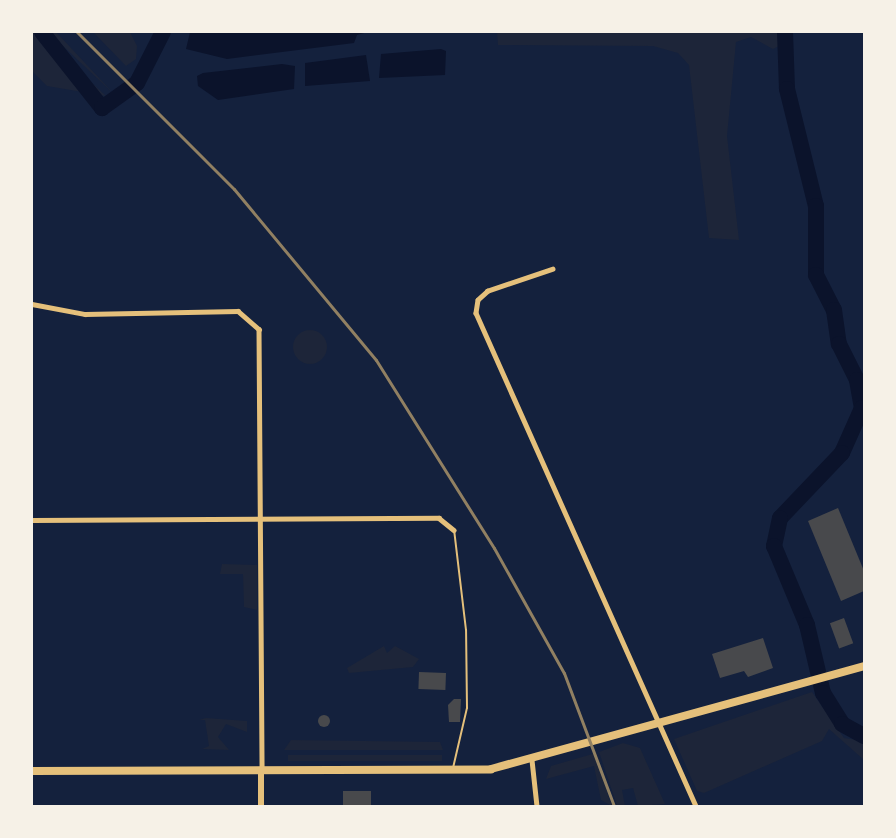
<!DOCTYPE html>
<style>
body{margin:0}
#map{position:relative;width:896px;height:838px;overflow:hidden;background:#14213d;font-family:Commissioner,sans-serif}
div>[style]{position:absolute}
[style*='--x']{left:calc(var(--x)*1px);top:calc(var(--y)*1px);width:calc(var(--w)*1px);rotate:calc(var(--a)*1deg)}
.green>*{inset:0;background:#1d2539;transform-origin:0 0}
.round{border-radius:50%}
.water>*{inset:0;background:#0b132b}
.river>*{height:16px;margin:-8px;padding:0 8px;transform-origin:8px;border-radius:8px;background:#0b132b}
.building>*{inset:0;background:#48494c;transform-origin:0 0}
.service>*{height:2px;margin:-1px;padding:0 1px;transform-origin:1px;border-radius:1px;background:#e5c07b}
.minor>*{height:4.5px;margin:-2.25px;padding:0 2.25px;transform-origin:2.25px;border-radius:2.25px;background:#e5c07b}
.tertiary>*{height:6px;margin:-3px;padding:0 3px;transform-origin:3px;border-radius:3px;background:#e5c07b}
.primary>*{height:8px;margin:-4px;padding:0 4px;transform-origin:4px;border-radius:4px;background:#e5c07b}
.rail>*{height:3px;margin:-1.5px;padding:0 1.5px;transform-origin:1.5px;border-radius:1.5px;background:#918062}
span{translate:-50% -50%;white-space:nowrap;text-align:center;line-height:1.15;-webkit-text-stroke:6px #f6f1e7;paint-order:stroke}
.frame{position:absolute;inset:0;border:33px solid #f6f1e7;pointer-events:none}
</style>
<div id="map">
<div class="green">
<div style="clip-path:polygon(32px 32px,37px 32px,106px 96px,47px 86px,32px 71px)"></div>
<div style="clip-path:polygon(48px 32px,56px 32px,114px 94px)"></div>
<div style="clip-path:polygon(93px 32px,130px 32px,137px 46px,136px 59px,126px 66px)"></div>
<div style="clip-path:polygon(497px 32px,780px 32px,781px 45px,773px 49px,751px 37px,736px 42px,727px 136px,739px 240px,709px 238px,689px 65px,678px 53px,653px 46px,498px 45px)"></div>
<div class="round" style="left:293px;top:330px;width:34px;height:34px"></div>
<div style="clip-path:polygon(222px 564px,257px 565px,257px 610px,244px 607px,243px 574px,220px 574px)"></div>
<div style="clip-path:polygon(384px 646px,387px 653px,395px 646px,419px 659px,413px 667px,349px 673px,347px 668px)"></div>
<div style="clip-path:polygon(812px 692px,844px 738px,864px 741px,864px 760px,829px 729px,822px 741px,704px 793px,697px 791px,674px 739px)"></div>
<div style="clip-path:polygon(206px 718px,247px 721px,247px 732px,226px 724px,218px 737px,229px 750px,202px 749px,209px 746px,205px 720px,199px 720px)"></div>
<div style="clip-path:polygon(291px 740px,440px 742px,443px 750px,284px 750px)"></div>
<div style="clip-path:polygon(623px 743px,640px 748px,665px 804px,638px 806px,633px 788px,622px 790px,625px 806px,617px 806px,599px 752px)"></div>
<div style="clip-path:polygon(596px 753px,609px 798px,612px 806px,601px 800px,594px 766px,546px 779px,551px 766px)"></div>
<div style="left:288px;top:755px;width:154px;height:6px"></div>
</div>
<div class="water">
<div style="clip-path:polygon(190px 32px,368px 32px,357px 35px,354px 43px,227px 59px,186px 49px)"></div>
<div style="clip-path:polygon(441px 49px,446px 51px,445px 75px,379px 78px,381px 54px)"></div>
<div style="clip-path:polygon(366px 55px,370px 81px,305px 86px,305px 63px)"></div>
<div style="clip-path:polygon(282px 64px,295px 66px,294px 89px,218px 100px,198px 86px,197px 76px,203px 73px)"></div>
</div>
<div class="river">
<div style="--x:42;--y:32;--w:97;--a:51.7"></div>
<div style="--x:102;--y:108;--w:43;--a:-35.5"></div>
<div style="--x:137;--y:83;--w:57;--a:-63"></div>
<div style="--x:785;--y:32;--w:57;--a:88"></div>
<div style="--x:787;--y:89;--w:121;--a:76.1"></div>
<div style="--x:816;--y:206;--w:69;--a:90"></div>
<div style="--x:816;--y:275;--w:39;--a:63"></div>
<div style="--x:834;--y:310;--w:34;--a:82"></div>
<div style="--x:839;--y:344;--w:40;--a:63.4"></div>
<div style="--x:857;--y:380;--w:28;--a:80"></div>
<div style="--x:862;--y:408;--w:49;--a:114"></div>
<div style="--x:842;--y:453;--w:90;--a:133.6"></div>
<div style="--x:780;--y:518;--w:29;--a:102"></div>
<div style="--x:774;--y:546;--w:86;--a:67.3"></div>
<div style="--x:807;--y:625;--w:70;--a:76.8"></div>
<div style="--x:823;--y:693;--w:36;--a:58"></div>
<div style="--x:842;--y:724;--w:25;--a:29"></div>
</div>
<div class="building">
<div style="clip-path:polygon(838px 508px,864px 571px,864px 591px,841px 601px,808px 521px)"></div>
<div style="left:844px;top:618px;width:27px;height:15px;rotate:70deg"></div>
<div style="clip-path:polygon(763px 638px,773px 668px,748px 677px,744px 671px,720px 678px,712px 654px)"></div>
<div style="left:419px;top:672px;width:27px;height:17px;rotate:2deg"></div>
<div style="clip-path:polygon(454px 699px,461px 699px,460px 722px,449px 722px,448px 705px)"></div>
<div class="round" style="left:318px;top:715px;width:12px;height:12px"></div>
<div style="left:343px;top:791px;width:28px;height:15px"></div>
</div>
<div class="service">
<div style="--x:453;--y:768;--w:62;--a:-76.9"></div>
<div style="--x:467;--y:708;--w:78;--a:-90.7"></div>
<div style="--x:466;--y:630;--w:101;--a:-96.8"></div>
</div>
<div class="minor">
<div style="--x:553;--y:269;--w:69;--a:161.3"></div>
<div style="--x:488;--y:291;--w:13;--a:138"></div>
<div style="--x:478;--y:300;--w:13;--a:99"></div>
<div style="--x:476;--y:313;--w:540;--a:65.95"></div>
<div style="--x:32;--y:304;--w:54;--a:10.7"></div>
<div style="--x:85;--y:314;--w:153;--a:-1.1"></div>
<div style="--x:238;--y:311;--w:28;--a:41"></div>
<div style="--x:259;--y:329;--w:441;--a:89.6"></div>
<div style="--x:32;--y:520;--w:407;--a:-0.3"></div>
<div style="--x:439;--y:518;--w:19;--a:39"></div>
<div style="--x:532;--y:760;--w:46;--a:83.8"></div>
</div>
<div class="tertiary">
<div style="--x:261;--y:806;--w:34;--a:-90"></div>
</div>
<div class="primary">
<div style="--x:32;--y:771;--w:459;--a:-0.2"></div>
<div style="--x:491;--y:769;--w:387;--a:-15.4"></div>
</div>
<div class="rail">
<div style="--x:77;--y:32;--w:222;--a:45"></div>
<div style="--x:234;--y:189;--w:222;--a:50.3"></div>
<div style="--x:376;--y:360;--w:222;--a:57.9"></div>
<div style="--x:494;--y:548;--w:143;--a:60.8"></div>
<div style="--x:564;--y:673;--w:142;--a:69.4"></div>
</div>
<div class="frame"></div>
</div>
